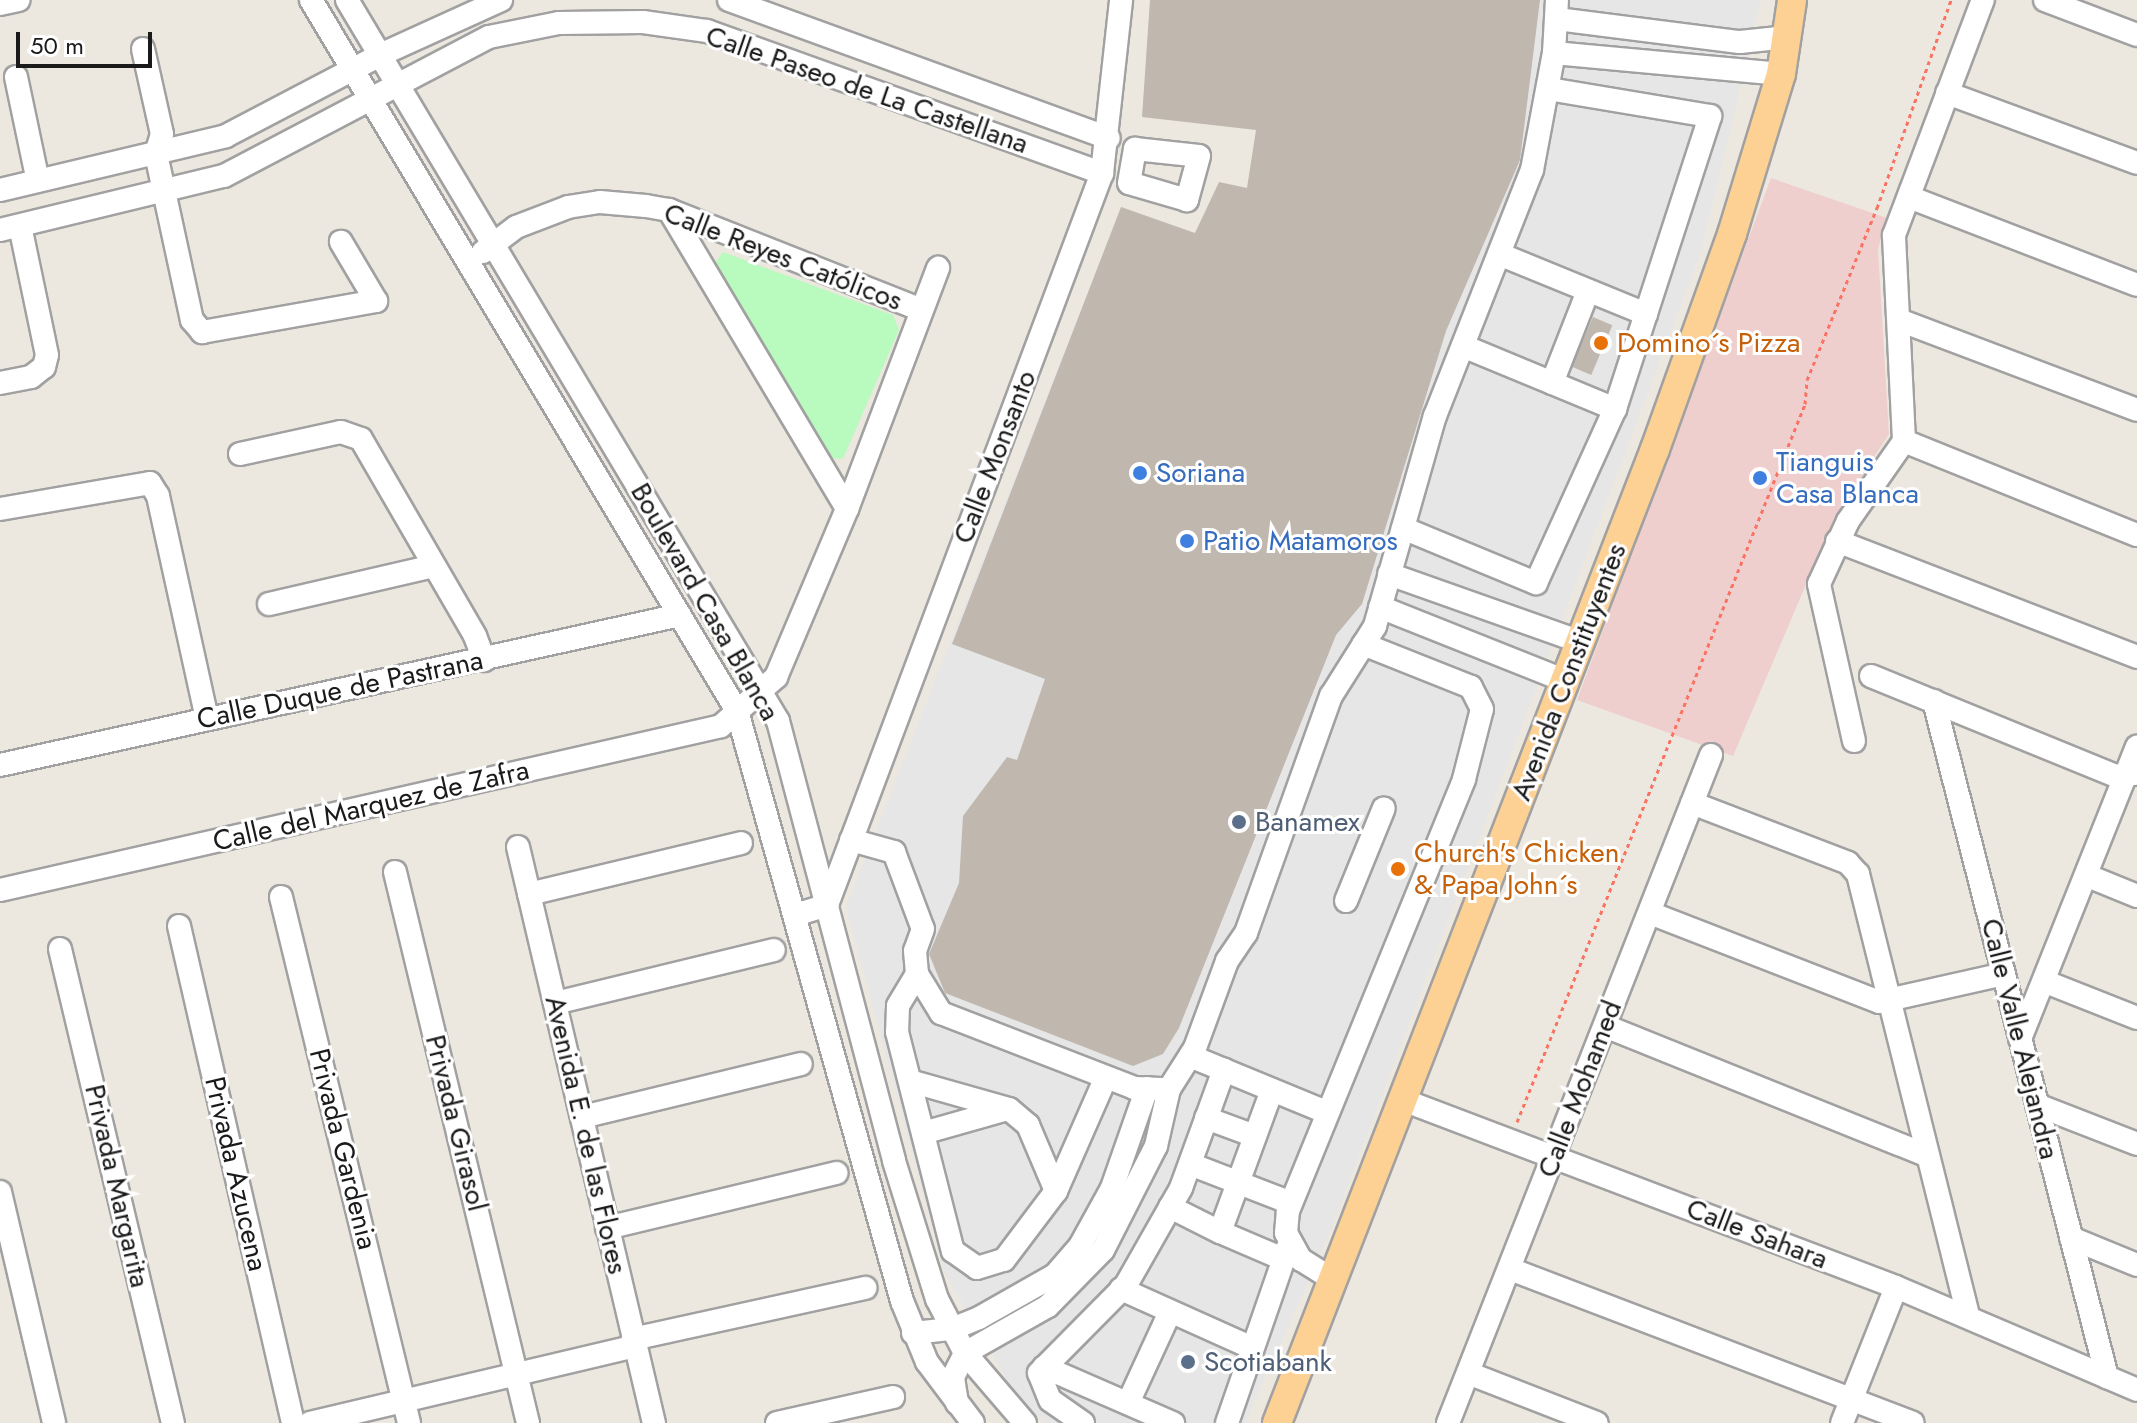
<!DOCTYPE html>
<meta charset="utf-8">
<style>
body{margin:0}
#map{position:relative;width:2137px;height:1423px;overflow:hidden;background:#ede8df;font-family:Jost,sans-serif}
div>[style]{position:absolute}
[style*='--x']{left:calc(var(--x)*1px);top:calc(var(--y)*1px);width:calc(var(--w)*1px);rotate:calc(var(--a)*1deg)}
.commercial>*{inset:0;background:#efcfcd}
.park>*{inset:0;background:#b9fabf}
.parking>*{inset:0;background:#e6e6e6}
.building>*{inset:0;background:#c0b7af;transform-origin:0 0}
.path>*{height:3px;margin-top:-1.5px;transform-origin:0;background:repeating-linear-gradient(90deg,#fb7262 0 4px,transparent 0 8px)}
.roads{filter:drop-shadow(2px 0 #a1a1a1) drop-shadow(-2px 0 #a1a1a1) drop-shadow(0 2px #a1a1a1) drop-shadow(0 -2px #a1a1a1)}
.minor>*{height:22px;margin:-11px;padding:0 11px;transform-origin:11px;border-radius:11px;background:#fff}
.major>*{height:28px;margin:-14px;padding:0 14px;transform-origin:14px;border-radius:14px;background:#fdd094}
.dots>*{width:22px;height:22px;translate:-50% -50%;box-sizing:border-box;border:4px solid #fff;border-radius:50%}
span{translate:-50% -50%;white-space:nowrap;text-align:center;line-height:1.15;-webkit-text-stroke:6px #fff;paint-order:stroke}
.street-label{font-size:28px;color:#1a1a1a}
.food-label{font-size:28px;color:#c56008}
.left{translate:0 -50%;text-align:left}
.shop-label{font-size:28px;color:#366cbe}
.service-label{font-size:28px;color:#4e5e75}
.scale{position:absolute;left:16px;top:32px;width:136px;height:36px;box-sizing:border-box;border:4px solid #1a1a1a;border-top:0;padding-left:10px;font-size:24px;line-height:28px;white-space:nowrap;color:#1a1a1a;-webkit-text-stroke:6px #fff;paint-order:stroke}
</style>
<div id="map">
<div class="commercial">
<div style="clip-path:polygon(1771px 178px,1887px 218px,1878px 249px,1889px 434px,1833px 521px,1733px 756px,1577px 700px)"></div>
</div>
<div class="park">
<div style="clip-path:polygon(723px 252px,893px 315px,899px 330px,843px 459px,830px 458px,719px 276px,714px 264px)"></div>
</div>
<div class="parking">
<div style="clip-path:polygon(1150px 0,1761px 0,1701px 252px,1331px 1230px,1245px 1423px,1047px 1423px,1020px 1402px,944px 1272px,846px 907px,1121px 207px,1195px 233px,1219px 182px,1248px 188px,1256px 130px,1142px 117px)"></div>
</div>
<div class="building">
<div style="clip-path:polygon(1150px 0,1540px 0,1520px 160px,1446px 331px,1362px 604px,1336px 635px,1179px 1028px,1163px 1054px,1133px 1066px,945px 993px,929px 954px,959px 883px,963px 816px,1007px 757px,1017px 760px,1045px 679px,952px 644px,1121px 207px,1195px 233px,1219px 182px,1247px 188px,1256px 130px,1142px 117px)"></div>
<div style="left:1593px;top:317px;width:21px;height:54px;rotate:23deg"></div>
</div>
<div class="path">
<div style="--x:1517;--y:1122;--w:774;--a:-68.14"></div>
<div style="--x:1805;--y:404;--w:24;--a:-85"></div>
<div style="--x:1807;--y:380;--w:186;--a:-67.9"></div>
<div style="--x:1877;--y:208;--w:221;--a:-70.4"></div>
</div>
<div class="roads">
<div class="minor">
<div style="--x:311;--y:0;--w:829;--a:59.07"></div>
<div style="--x:737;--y:711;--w:613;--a:74.38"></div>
<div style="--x:902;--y:1301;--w:66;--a:67.7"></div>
<div style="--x:927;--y:1362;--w:76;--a:53"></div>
<div style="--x:347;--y:0;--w:840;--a:59.13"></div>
<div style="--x:778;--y:721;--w:455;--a:75.2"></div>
<div style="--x:894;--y:1161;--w:145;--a:72.7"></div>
<div style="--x:937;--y:1299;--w:61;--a:62.6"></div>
<div style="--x:965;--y:1353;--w:92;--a:49.4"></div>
<div style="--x:729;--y:0;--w:404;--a:20"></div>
<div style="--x:2045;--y:0;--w:98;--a:20.8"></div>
<div style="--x:0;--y:4;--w:19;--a:-12"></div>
<div style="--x:1557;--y:19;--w:184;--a:7.2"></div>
<div style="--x:1740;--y:42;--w:48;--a:-5.9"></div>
<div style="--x:143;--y:49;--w:87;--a:77.4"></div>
<div style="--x:162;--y:134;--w:21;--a:107"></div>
<div style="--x:156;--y:154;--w:170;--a:77.8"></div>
<div style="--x:192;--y:320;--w:16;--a:50"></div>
<div style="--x:202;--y:332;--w:177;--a:-10.1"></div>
<div style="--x:376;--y:301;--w:69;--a:-120.7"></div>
<div style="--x:1554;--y:53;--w:228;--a:5.3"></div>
<div style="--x:16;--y:77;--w:106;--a:78.1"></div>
<div style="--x:1947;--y:93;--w:202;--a:20.2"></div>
<div style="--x:1135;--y:149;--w:64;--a:6.2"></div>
<div style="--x:1199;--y:156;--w:46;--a:105.3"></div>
<div style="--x:1187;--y:200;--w:60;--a:-163.7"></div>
<div style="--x:1129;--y:183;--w:35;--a:-80"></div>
<div style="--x:0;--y:190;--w:232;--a:-13.4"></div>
<div style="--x:226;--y:136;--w:174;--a:-27.7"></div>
<div style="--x:380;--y:55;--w:133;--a:-24.4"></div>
<div style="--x:1909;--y:197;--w:244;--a:21.1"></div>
<div style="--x:669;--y:210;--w:348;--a:59.2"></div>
<div style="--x:0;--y:230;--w:230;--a:-13.6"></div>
<div style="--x:224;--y:176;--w:299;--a:-27.7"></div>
<div style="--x:489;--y:37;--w:71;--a:-11.3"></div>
<div style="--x:559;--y:23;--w:84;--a:-0.7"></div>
<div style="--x:643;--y:22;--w:65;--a:8"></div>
<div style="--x:707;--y:31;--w:420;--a:19.8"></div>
<div style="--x:483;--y:252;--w:41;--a:-37.1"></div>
<div style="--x:516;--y:227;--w:56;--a:-21"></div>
<div style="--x:568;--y:207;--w:32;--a:-9"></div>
<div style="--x:600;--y:202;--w:46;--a:5"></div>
<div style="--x:646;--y:206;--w:23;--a:10"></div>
<div style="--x:669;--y:210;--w:271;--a:21.6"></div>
<div style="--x:1499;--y:254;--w:159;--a:22.2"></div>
<div style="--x:1899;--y:320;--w:254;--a:20.7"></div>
<div style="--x:1463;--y:346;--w:165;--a:22.5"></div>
<div style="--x:0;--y:383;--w:32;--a:-11"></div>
<div style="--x:31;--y:377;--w:16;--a:-38"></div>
<div style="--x:44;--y:367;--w:12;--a:-76"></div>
<div style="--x:47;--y:355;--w:132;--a:-101.8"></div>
<div style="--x:1552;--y:383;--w:99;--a:-68.6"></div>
<div style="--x:1904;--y:441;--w:251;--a:22"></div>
<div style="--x:240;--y:454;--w:103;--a:-12.3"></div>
<div style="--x:341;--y:432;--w:21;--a:19"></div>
<div style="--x:361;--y:439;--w:228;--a:59.9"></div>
<div style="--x:475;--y:636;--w:26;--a:69"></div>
<div style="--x:0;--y:509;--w:152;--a:-9.8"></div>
<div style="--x:150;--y:483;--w:15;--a:58"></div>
<div style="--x:158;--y:496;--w:227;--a:77.6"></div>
<div style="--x:1403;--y:528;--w:144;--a:22.5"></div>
<div style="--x:1536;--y:583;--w:191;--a:-65.6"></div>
<div style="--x:1615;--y:409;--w:308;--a:-72"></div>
<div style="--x:1710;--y:116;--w:164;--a:-170.5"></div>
<div style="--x:1837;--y:541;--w:322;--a:21.1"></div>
<div style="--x:1389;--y:574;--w:204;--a:19.5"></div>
<div style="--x:269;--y:604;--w:168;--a:-13"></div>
<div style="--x:1380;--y:607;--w:200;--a:21.7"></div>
<div style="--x:1871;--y:676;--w:265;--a:22.2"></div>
<div style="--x:2116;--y:776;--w:20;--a:-6"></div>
<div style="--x:1934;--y:701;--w:698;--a:75.65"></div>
<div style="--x:1854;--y:741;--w:161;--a:-102.6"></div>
<div style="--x:1819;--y:584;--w:69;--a:-65.3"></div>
<div style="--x:1848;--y:521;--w:98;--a:-55"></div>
<div style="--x:1904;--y:441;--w:206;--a:-92.8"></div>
<div style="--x:1894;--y:235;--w:251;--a:-69.3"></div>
<div style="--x:0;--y:765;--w:696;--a:-12.44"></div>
<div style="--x:1692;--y:803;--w:167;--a:21"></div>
<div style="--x:1848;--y:863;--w:15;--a:48"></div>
<div style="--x:1858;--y:874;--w:455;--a:76"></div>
<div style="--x:851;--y:840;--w:45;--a:15.6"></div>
<div style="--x:894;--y:852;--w:82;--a:69.4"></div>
<div style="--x:923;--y:929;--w:23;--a:110"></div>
<div style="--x:915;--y:951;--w:23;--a:85"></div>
<div style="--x:917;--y:974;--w:46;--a:58.4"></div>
<div style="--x:941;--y:1013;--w:207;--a:21.2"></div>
<div style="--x:1134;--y:1088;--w:35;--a:2"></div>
<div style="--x:1169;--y:1089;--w:49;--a:-57.6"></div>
<div style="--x:1195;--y:1048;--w:93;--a:-69.8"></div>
<div style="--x:1227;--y:961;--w:34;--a:-56"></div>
<div style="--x:1246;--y:933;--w:252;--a:-70.3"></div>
<div style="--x:1331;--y:696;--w:83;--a:-57.8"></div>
<div style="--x:1375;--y:626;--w:218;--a:-74.1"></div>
<div style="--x:1435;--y:416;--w:264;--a:-68.5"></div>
<div style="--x:1532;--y:170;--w:119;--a:-79.4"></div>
<div style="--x:1554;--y:53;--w:53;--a:-86.8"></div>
<div style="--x:518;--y:847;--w:592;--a:76.72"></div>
<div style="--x:395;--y:872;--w:567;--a:76.43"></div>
<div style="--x:2088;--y:876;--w:53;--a:22.2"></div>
<div style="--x:0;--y:890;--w:739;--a:-12.81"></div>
<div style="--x:721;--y:726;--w:74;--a:-41.7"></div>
<div style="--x:776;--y:677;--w:182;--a:-67.1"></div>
<div style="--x:847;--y:509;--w:258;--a:-69.3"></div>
<div style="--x:529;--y:894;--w:218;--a:-13.5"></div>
<div style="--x:281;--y:897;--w:541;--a:76.32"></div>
<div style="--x:1346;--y:901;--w:100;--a:-67.8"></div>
<div style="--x:1650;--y:913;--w:246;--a:21.2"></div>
<div style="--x:1879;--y:1002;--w:128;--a:-12.6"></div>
<div style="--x:795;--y:915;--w:34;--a:-17"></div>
<div style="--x:827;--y:905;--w:782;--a:-69.41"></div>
<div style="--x:1102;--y:173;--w:174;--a:-83.7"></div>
<div style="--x:179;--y:926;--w:510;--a:77.08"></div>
<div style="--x:60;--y:949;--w:487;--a:76.6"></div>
<div style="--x:917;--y:974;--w:37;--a:121"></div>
<div style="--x:898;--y:1006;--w:26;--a:92"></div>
<div style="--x:897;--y:1032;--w:226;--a:75.7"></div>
<div style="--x:953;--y:1251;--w:29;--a:35"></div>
<div style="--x:977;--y:1268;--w:28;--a:-17"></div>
<div style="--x:1004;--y:1260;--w:86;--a:-53"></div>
<div style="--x:1056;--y:1191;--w:124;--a:-66.3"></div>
<div style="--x:2046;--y:982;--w:98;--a:21.6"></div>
<div style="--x:555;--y:1003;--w:225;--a:-13.6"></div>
<div style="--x:1605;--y:1026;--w:348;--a:21.9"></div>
<div style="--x:2020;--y:1039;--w:315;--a:-68.2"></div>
<div style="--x:1190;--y:1056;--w:149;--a:22.4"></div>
<div style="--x:910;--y:1081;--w:103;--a:15.8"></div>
<div style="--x:1009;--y:1109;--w:25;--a:40"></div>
<div style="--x:1028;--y:1125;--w:72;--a:67"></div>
<div style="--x:1272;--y:1090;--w:151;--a:110.1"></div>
<div style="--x:1220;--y:1232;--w:69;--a:23.2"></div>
<div style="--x:1403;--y:1100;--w:527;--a:20.77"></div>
<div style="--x:1896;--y:1287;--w:262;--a:23.1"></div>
<div style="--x:2037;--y:1105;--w:107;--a:21.3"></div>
<div style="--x:582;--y:1117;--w:225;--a:-13.6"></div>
<div style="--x:1206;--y:1118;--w:52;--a:20.2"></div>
<div style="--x:923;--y:1133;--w:88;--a:-15.8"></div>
<div style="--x:1190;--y:1164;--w:108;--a:21.1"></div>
<div style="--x:0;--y:1192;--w:237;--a:76.8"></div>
<div style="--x:1170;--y:1207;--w:56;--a:26.6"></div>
<div style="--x:607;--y:1228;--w:236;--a:-13.5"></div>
<div style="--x:2071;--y:1238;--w:71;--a:22.2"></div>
<div style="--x:1510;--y:1269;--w:431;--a:20.9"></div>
<div style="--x:1332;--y:1279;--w:36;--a:-148"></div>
<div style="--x:1301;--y:1260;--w:31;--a:-119"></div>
<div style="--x:1286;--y:1233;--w:22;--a:-85"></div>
<div style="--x:1288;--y:1211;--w:466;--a:-67.8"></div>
<div style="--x:1464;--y:779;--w:72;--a:-75.6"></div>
<div style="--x:1482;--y:709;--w:25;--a:-117"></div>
<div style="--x:1471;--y:687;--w:116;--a:-158.3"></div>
<div style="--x:1121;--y:1289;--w:141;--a:24.2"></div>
<div style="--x:913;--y:1333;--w:39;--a:-6"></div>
<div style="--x:952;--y:1329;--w:29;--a:-22"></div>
<div style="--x:979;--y:1318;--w:87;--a:-29.5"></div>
<div style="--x:1055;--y:1275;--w:38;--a:-49"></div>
<div style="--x:1080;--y:1246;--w:66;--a:-61.1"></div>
<div style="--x:1112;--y:1188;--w:106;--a:-70.7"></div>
<div style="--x:633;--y:1339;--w:238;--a:-12.4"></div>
<div style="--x:1044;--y:1367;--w:141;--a:23.5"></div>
<div style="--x:1468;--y:1373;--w:138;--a:21.2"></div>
<div style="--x:957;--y:1403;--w:26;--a:-99"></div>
<div style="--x:953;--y:1377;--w:27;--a:-63"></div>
<div style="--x:965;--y:1353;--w:95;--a:-29.5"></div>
<div style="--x:1048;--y:1306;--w:78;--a:-45.5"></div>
<div style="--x:1103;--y:1250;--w:117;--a:-63"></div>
<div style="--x:1156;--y:1146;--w:58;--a:-77.2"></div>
<div style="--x:1128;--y:1403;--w:100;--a:-65.2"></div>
<div style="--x:310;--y:1423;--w:334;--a:-13.3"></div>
<div style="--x:777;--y:1423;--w:119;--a:-12.6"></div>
<div style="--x:1083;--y:1423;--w:40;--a:-145.1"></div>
<div style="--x:1050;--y:1400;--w:29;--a:-112"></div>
<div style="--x:1039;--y:1373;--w:124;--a:-45.3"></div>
<div style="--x:1126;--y:1285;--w:112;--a:-60.4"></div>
<div style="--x:1181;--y:1188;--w:126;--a:-70"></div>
<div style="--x:1227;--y:1423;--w:186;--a:-70.9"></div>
<div style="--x:1448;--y:1423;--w:718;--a:-68.51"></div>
<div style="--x:1842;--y:1423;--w:146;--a:-68.3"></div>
</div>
<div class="major">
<div style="--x:1277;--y:1423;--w:1045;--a:-68.79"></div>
<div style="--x:1655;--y:449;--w:228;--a:-70.3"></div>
<div style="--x:1732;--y:234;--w:167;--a:-73"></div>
<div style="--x:1781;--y:74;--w:75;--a:-81.5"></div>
</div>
</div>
<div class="dots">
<div style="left:1601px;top:343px;background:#e8710a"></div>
<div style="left:1140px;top:473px;background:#3f7fe0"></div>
<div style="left:1760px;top:478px;background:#3f7fe0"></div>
<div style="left:1187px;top:541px;background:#3f7fe0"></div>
<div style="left:1239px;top:822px;background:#5c6f8a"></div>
<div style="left:1398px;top:869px;background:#e8710a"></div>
<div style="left:1188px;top:1362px;background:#5c6f8a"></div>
</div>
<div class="street-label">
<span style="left:867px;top:90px;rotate:19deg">Calle Paseo de La Castellana</span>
<span style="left:783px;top:257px;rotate:21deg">Calle Reyes Católicos</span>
<span style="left:995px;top:457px;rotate:-69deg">Calle Monsanto</span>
<span style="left:705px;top:602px;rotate:60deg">Boulevard Casa Blanca</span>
<span style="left:1569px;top:672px;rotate:-69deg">Avenida Constituyentes</span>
<span style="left:340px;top:690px;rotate:-12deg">Calle Duque de Pastrana</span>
<span style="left:371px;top:806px;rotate:-13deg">Calle del Marquez de Zafra</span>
<span style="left:2020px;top:1039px;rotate:76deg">Calle Valle Alejandra</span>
<span style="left:1580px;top:1089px;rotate:-69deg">Calle Mohamed</span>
<span style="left:456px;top:1123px;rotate:76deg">Privada Girasol</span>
<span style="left:586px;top:1135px;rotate:77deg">Avenida E. de las Flores</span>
<span style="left:343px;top:1149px;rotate:76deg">Privada Gardenia</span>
<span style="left:236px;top:1174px;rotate:77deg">Privada Azucena</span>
<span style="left:117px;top:1186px;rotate:77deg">Privada Margarita</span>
<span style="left:1757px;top:1234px;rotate:21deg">Calle Sahara</span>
</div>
<div class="food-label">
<span class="left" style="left:1617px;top:343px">Domino´s Pizza</span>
<span class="left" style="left:1414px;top:869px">Church's Chicken<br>&amp; Papa John´s</span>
</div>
<div class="shop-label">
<span class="left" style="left:1776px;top:478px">Tianguis<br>Casa Blanca</span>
<span class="left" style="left:1156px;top:473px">Soriana</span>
<span class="left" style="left:1203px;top:541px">Patio Matamoros</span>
</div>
<div class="service-label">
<span class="left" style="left:1255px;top:822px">Banamex</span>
<span class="left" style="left:1204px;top:1362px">Scotiabank</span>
</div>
<div class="scale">50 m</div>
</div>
